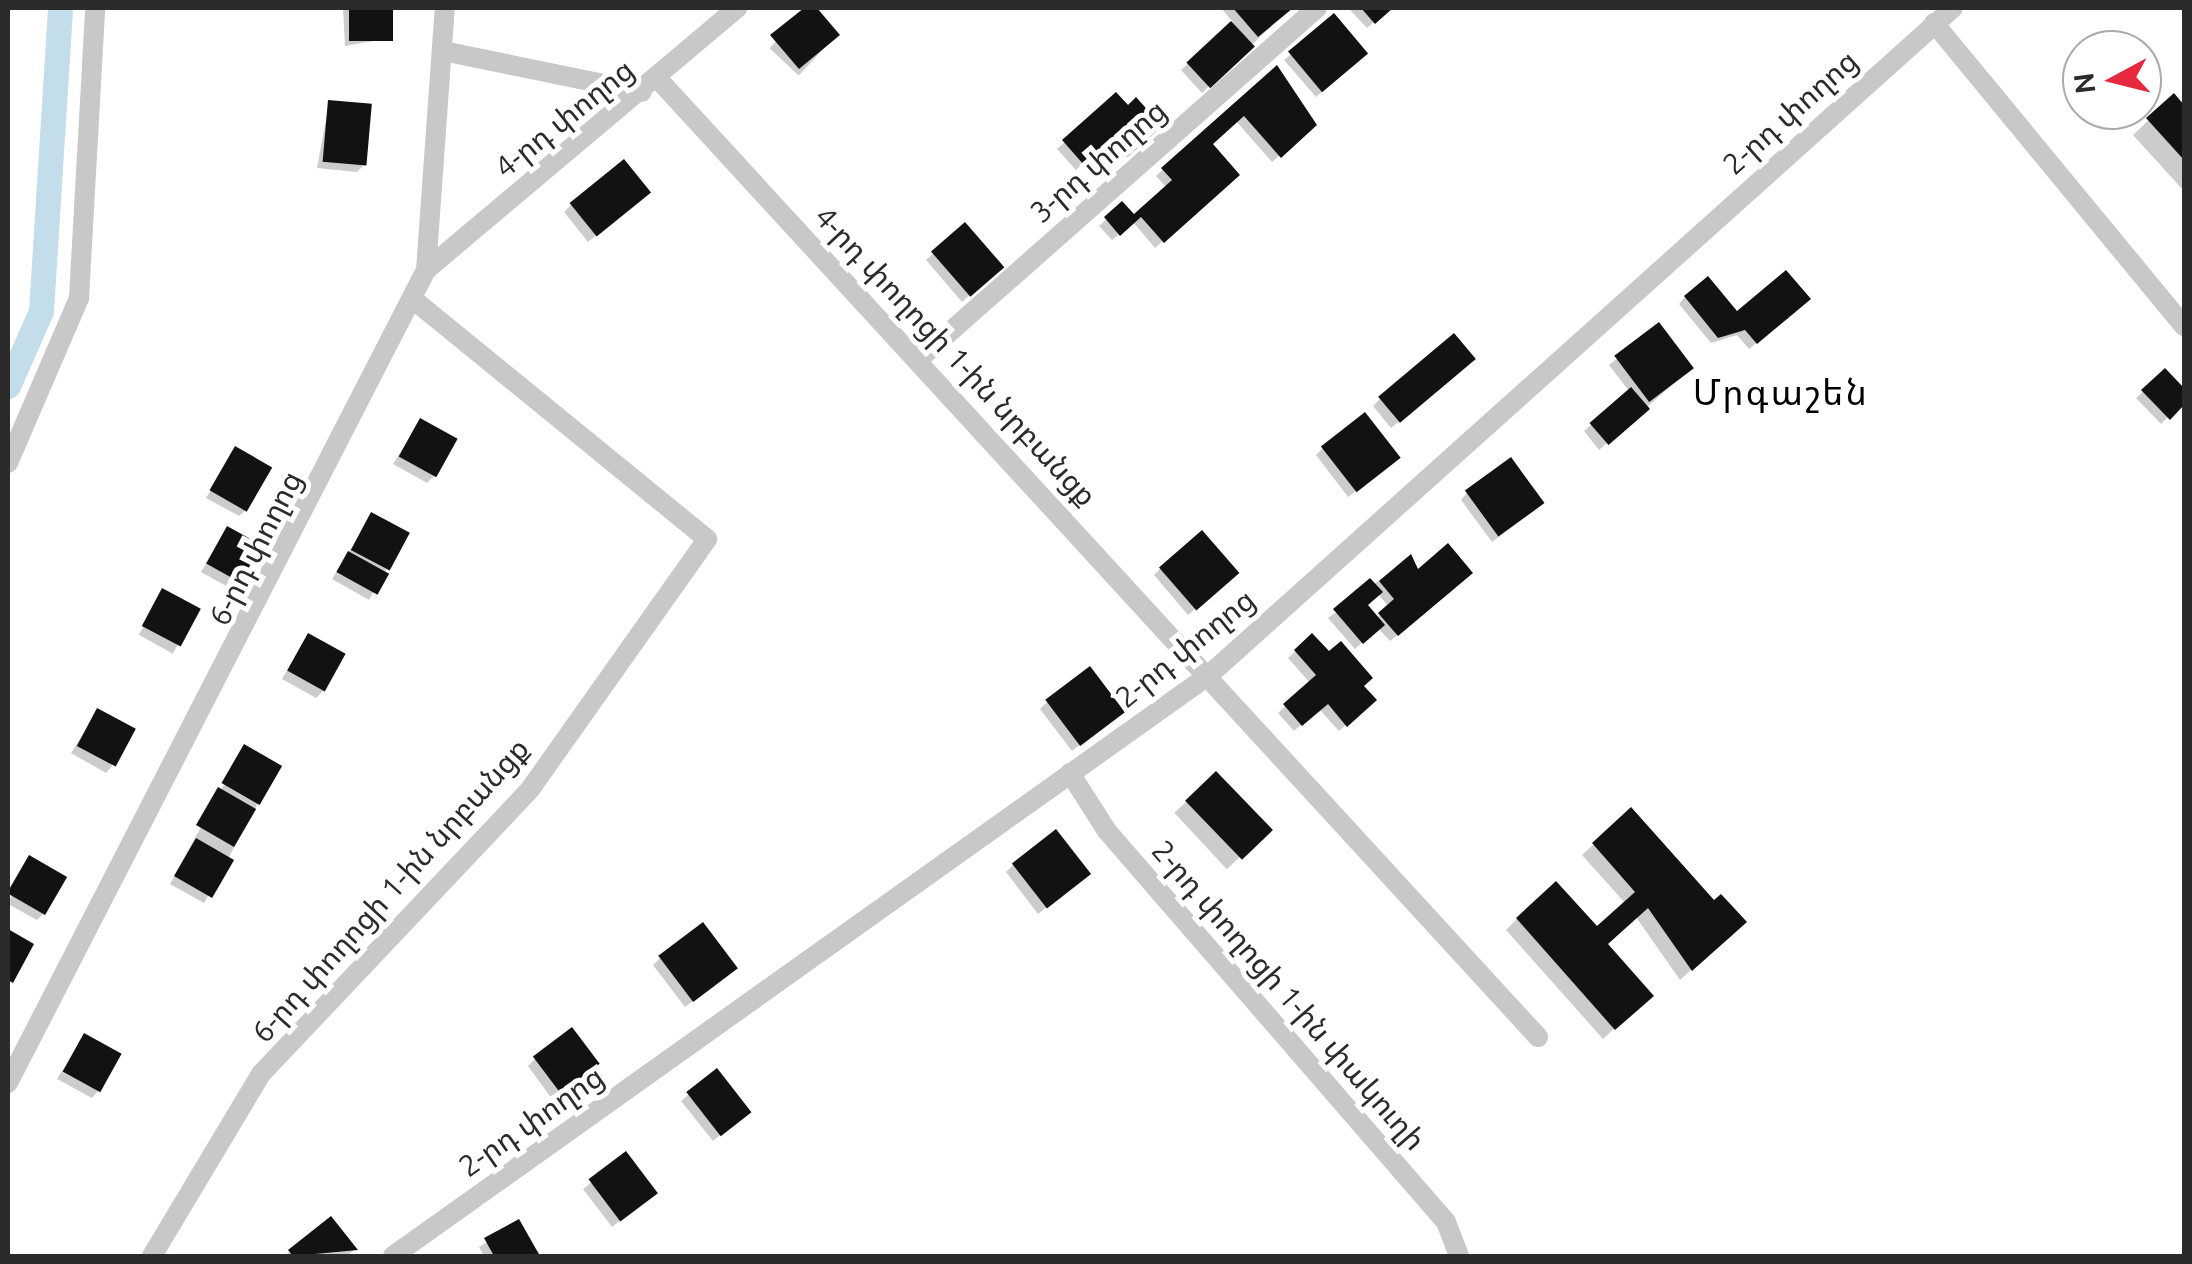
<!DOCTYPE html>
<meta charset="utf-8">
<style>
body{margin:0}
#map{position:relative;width:2192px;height:1264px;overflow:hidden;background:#fff;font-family:Ubuntu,"Noto Sans Armenian",sans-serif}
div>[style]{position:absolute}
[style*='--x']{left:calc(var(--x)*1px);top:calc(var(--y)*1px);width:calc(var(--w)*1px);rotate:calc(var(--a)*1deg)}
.shadow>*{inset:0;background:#0003;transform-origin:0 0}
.canal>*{height:25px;margin:-12.5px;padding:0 12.5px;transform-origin:12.5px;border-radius:12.5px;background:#c3ddea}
.building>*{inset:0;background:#121212;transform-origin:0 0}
.minor>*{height:20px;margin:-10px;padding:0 10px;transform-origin:10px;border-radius:10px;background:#c8c8c8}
span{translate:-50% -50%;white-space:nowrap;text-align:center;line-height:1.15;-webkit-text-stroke:10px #fff;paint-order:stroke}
.street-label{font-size:30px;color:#2b2b2b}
.quarter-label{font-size:35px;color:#000;letter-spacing:2.5px}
.frame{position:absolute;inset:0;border:10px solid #2b2b2b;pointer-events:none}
.north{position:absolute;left:2062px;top:30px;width:100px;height:100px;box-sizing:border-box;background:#fff;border:2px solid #aaa;border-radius:50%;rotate:263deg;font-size:28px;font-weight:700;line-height:40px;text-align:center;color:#2b2b2b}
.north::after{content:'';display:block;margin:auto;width:35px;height:45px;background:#e6293f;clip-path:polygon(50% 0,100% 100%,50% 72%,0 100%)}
</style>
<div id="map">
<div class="shadow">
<div style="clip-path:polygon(343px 8px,391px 8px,392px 38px,345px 46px)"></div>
<div style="left:807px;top:8px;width:40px;height:55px;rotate:43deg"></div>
<div style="clip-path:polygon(1221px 8px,1290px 8px,1202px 93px,1181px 70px,1233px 22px)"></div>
<div style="clip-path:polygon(1348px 8px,1390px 8px,1367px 28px)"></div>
<div style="clip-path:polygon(1291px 54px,1358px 60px,1316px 97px,1284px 60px)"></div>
<div style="clip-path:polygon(1276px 68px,1314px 125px,1272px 162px,1236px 121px,1210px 144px,1230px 181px,1155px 248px,1133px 222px,1112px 240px,1099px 226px,1122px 205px,1133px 218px,1167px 188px,1156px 176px)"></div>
<div style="clip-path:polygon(1116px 96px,1158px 126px,1118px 162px,1104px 145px,1076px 170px,1057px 149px)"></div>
<div style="clip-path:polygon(2174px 96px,2184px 108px,2184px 191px,2133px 135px)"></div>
<div style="clip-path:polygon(329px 103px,364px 165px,357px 172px,317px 168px)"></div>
<div style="clip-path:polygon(641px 199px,588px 242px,564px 212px,571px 205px)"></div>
<div style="clip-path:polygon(965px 225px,994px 274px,962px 302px,926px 260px)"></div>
<div style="clip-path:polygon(1685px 297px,1737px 314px,1801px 306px,1749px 349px,1737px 335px,1711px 343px,1679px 304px)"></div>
<div style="clip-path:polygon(1659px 326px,1684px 374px,1599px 450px,1584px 431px,1629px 391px,1609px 365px)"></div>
<div style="clip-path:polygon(1466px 366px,1391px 428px,1373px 406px,1380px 399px)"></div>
<div style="clip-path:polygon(2165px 371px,2184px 402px,2161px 424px,2136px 398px)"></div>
<div style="clip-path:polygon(420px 421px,434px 476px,427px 483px,393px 464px)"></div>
<div style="clip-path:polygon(1323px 448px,1390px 464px,1348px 497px,1316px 455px)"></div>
<div style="clip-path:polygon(236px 450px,246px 510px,239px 516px,206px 498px)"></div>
<div style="clip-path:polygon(1467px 493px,1535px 509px,1492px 542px,1461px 500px)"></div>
<div style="clip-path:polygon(372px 515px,386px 570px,369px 600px,332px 579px)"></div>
<div style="clip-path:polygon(227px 529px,242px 584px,235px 591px,201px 572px)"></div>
<div style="clip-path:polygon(evenodd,1410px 558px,1417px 573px,1463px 579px,1390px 641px,1378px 628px,1355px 649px,1328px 618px,1410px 558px,1378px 594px,1389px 607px,1376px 619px,1365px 606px,1378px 594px)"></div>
<div style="clip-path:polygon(1161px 568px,1229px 580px,1188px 615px,1154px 575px)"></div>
<div style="left:163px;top:591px;width:39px;height:50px;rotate:29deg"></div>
<div style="clip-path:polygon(308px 636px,323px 691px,316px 698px,282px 679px)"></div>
<div style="clip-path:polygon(1312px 637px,1374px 700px,1339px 731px,1319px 709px,1294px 731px,1278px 713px,1310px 683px,1288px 658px)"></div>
<div style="clip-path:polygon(1047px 702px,1115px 718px,1072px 751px,1040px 709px)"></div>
<div style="clip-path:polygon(98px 711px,112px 766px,106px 773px,71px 753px)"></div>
<div style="clip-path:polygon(244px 748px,258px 803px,204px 903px,170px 884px)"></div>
<div style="left:1216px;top:774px;width:77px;height:57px;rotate:47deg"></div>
<div style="clip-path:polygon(1631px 811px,1732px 932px,1680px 980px,1636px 917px,1605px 945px,1639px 1006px,1603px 1039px,1506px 930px,1517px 919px,1597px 930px,1626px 904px,1582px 855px)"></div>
<div style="clip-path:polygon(29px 858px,44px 913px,37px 920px,8px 904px)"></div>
<div style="clip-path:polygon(1013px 865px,1080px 881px,1038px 914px,1006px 872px)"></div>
<div style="clip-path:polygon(660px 958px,728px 974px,685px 1007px,653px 965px)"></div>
<div style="clip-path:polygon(84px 1036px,98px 1091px,92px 1098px,57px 1079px)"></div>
<div style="clip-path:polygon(535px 1059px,590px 1070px,552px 1099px,528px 1066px)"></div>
<div style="clip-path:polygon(716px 1071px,741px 1118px,713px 1141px,681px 1101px)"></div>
<div style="clip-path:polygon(626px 1155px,648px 1199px,612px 1227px,583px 1189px)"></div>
<div style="clip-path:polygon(331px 1219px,354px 1250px,347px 1256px,284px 1256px)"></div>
<div style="clip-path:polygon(518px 1222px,537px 1256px,484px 1256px,479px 1247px)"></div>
</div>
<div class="canal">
<div style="--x:8;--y:386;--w:82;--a:-66.3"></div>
<div style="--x:41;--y:311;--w:304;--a:-86.4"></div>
</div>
<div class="building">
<div style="left:349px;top:8px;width:44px;height:33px"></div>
<div style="clip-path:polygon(804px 8px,817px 8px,840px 35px,799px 69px,770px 35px)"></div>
<div style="clip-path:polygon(1233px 8px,1293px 8px,1258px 37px)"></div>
<div style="clip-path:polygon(1361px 8px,1393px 8px,1375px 24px)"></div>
<div style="left:1334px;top:13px;width:53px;height:60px;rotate:50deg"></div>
<div style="left:1231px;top:21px;width:35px;height:61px;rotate:47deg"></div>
<div style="clip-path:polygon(1277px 65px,1317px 125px,1281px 158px,1244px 116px,1213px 144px,1240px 175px,1164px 243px,1141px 217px,1120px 236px,1104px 217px,1122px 201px,1134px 214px,1172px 180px,1161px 168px)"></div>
<div style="clip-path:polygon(1116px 92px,1128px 105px,1136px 97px,1162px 126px,1127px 157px,1112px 140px,1084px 165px,1062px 140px)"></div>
<div style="clip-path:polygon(2174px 93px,2184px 105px,2184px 160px,2146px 118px)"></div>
<div style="left:328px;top:100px;width:44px;height:62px;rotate:5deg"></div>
<div style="left:624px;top:159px;width:43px;height:70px;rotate:51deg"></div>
<div style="left:965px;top:222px;width:60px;height:45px;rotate:49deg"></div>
<div style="clip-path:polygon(1786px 270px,1811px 299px,1757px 344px,1745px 330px,1718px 338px,1684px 296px,1708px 276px,1737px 311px)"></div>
<div style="left:1659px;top:322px;width:58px;height:56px;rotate:53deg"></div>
<div style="left:1454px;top:333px;width:34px;height:99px;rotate:50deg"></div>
<div style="clip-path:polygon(2165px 368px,2184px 388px,2184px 405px,2170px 420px,2141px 390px)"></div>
<div style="left:1631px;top:387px;width:29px;height:55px;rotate:49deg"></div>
<div style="left:1365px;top:412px;width:58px;height:56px;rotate:52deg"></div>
<div style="left:420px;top:418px;width:43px;height:44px;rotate:29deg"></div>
<div style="left:235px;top:446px;width:43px;height:51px;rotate:30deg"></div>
<div style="left:1511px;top:457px;width:57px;height:57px;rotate:54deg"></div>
<div style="left:371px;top:512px;width:44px;height:43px;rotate:28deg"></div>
<div style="left:227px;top:526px;width:43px;height:43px;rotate:29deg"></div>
<div style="left:1202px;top:530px;width:57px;height:57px;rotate:49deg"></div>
<div style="clip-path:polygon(1448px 543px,1473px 573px,1398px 636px,1378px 613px,1394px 599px,1379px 581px,1411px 554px,1418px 569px)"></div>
<div style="left:348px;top:551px;width:47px;height:24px;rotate:29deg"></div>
<div style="clip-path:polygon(1370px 578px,1383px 592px,1368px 605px,1385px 625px,1363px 644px,1333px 609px)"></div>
<div style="left:162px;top:588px;width:44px;height:43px;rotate:28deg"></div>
<div style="left:308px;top:633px;width:43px;height:43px;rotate:29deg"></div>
<div style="clip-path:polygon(1312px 633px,1329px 651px,1341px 641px,1373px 678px,1364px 686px,1377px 700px,1347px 727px,1328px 704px,1302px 726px,1283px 704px,1316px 675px,1294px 650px)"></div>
<div style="left:1090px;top:666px;width:58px;height:56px;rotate:53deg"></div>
<div style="left:97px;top:708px;width:44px;height:43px;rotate:28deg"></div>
<div style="left:244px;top:744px;width:44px;height:45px;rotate:30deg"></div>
<div style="left:1216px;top:771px;width:82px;height:43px;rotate:46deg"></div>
<div style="left:218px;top:787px;width:44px;height:44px;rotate:30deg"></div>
<div style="clip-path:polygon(1631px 807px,1714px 900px,1721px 894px,1747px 922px,1692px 971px,1648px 908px,1608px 944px,1654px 996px,1615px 1030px,1516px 918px,1556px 881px,1597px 926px,1635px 892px,1592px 843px)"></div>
<div style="left:1056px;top:829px;width:57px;height:56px;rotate:52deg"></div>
<div style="left:196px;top:838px;width:44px;height:44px;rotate:30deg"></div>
<div style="left:29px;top:855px;width:44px;height:44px;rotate:30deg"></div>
<div style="left:703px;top:922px;width:58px;height:56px;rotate:53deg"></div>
<div style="clip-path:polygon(8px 929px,34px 944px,13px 983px,8px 980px)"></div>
<div style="left:572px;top:1027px;width:46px;height:49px;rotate:53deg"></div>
<div style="left:84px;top:1033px;width:43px;height:44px;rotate:29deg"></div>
<div style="left:717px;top:1068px;width:56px;height:39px;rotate:52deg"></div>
<div style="left:626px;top:1151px;width:53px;height:47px;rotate:53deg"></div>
<div style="clip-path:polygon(331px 1216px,358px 1250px,293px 1256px,288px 1250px)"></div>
<div style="clip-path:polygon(519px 1219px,540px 1256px,494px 1256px,484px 1238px)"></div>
</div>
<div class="minor">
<div style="--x:1934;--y:23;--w:393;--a:50.5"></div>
<div style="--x:443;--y:51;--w:203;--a:11.6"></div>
<div style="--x:658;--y:79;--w:1301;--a:47.43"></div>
<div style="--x:426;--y:270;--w:407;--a:-40.1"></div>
<div style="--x:918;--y:360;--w:532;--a:-41.42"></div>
<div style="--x:8;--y:463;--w:180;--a:-66.7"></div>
<div style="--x:79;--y:298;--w:290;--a:-86.8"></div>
<div style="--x:1070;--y:773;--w:69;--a:57.5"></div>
<div style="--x:1107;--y:831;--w:517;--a:49.07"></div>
<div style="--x:1446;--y:1222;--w:36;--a:69"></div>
<div style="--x:8;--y:1083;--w:914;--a:-62.79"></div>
<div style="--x:426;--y:270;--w:263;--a:-85.9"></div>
<div style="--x:152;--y:1256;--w:212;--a:-59.1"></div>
<div style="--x:261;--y:1074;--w:393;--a:-46.6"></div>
<div style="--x:531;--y:788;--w:305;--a:-54.7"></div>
<div style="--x:707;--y:539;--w:381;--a:-140.8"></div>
<div style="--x:393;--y:1256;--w:1002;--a:-35.45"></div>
<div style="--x:1209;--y:675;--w:999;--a:-41.88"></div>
</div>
<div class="street-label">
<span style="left:1790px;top:112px;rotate:-42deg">2-րդ փողոց</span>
<span style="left:564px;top:118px;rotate:-39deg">4-րդ փողոց</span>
<span style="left:1098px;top:161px;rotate:-41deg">3-րդ փողոց</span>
<span style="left:956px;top:356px;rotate:47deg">4-րդ փողոցի 1-ին նրբանցք</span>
<span style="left:255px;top:548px;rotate:-63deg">6-րդ փողոց</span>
<span style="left:1185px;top:648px;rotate:-39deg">2-րդ փողոց</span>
<span style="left:390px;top:890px;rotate:-48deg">6-րդ փողոցի 1-ին նրբանցք</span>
<span style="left:1289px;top:995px;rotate:49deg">2-րդ փողոցի 1-ին փակուղի</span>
<span style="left:531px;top:1121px;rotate:-35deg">2-րդ փողոց</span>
</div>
<div class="quarter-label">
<span style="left:1781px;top:392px">Մրգաշեն</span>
</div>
<div class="frame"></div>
<div class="north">N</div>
</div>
